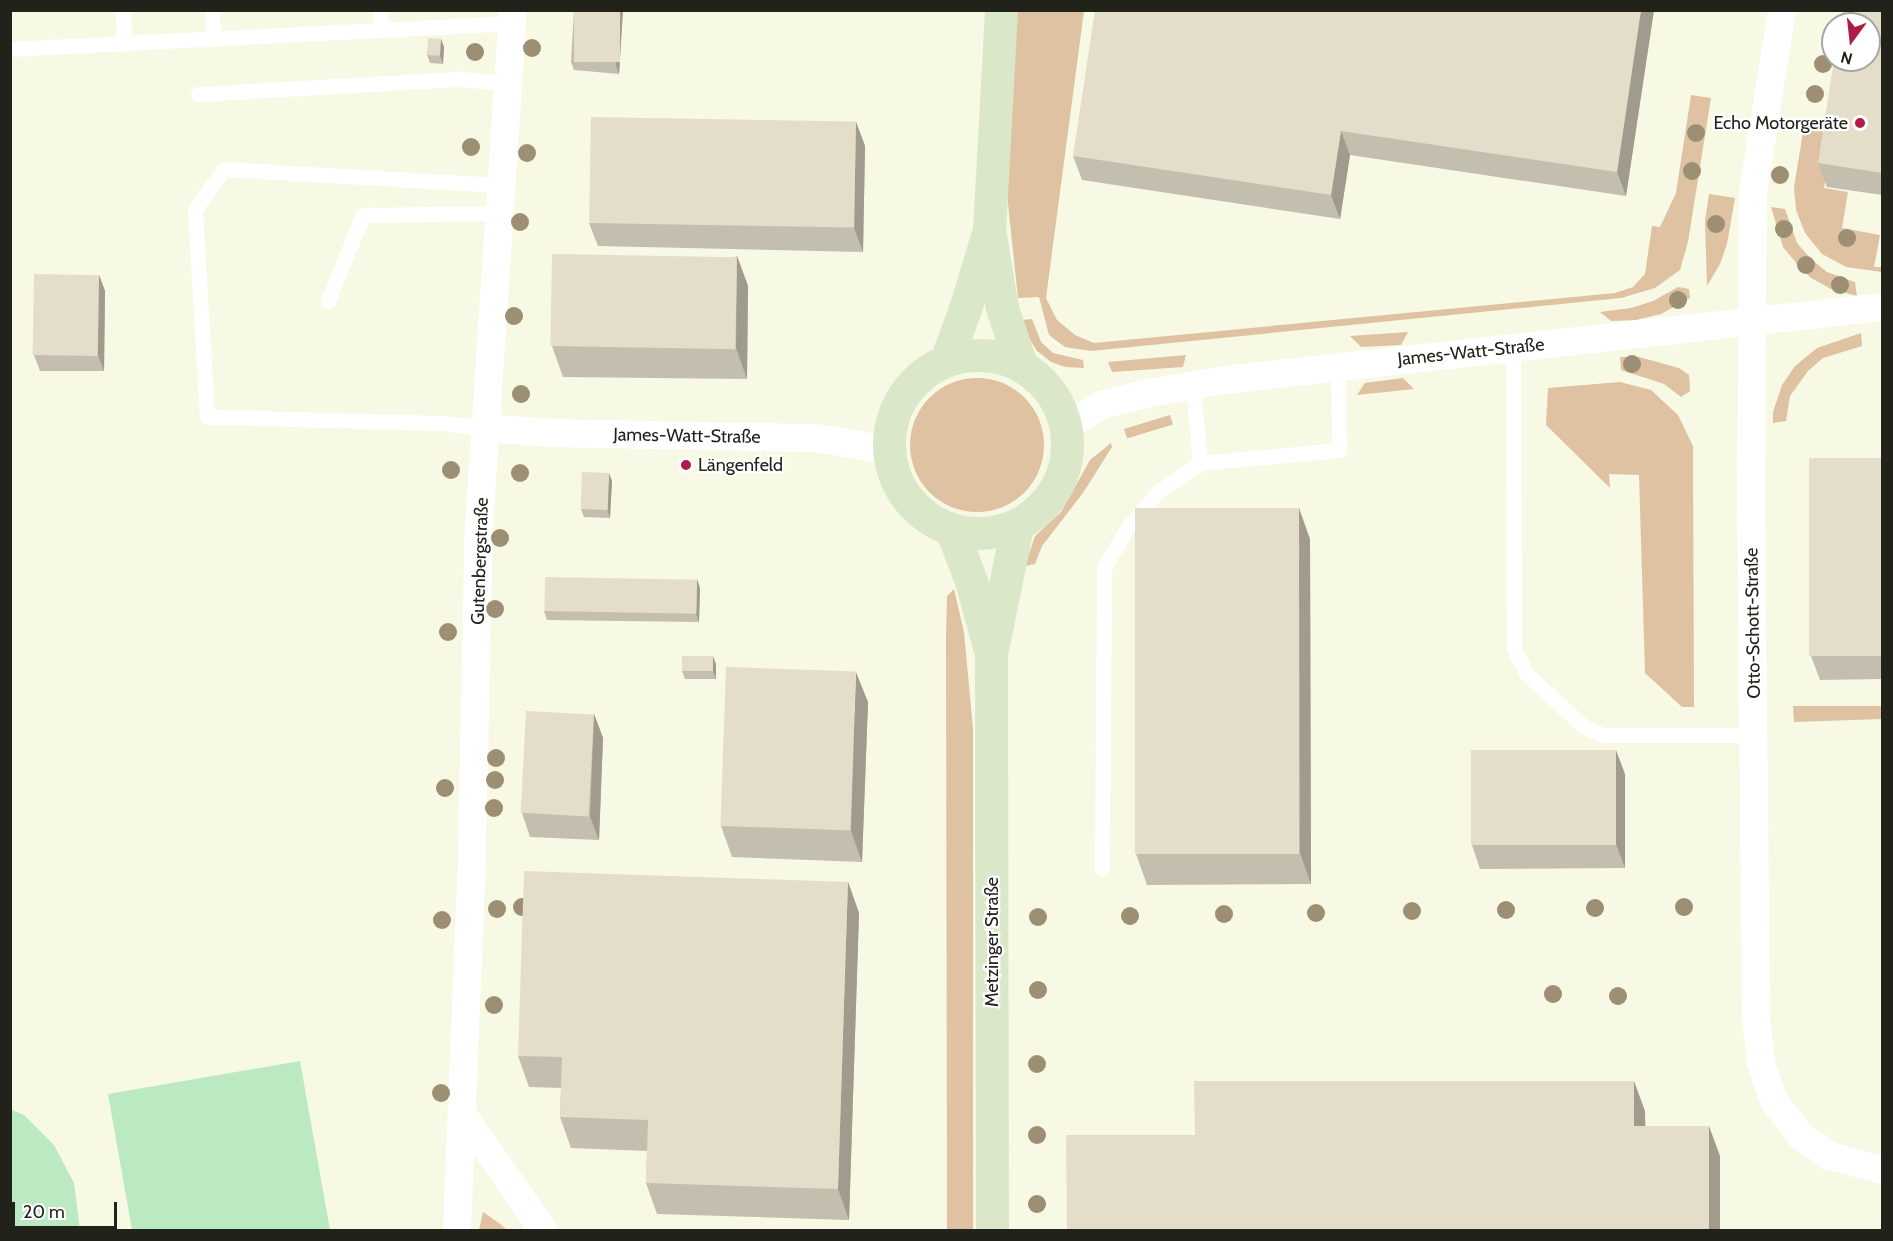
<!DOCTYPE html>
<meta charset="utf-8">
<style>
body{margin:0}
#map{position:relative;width:1893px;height:1241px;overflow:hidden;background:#f7f9e4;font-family:Cabin,sans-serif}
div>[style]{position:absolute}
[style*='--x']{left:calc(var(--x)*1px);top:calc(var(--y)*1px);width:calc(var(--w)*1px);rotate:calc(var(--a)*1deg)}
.green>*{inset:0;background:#dfc2a1;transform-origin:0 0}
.round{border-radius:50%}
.water>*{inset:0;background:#bbeac2}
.lane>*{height:15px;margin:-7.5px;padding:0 7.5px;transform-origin:7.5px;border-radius:7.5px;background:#fff}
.street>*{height:28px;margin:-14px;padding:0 14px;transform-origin:14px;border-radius:14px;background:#fff}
.secondary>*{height:33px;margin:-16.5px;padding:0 16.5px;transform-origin:16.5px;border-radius:16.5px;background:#dae8c9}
.secondary>.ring{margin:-16.5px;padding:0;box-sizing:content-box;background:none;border:33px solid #dae8c9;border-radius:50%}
.trees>*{width:18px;height:18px;margin:-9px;border-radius:50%;background:#9c8f73}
.wall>*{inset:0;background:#c4beae}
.shaded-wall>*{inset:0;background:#a09b8d}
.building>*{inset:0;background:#e4ddca;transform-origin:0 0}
.dots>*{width:16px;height:16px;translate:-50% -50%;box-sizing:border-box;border:3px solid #fff;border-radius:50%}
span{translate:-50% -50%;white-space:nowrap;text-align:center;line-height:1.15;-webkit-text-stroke:4.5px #fff;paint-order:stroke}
.poi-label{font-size:18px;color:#21221a}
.right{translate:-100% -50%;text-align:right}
.left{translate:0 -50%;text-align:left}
.street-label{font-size:18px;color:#21221a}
.frame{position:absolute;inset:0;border:12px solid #21221a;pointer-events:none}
.north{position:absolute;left:1821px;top:12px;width:60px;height:60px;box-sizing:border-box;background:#fff;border:2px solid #a6a7a3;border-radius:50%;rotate:195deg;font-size:16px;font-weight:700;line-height:24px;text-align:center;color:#21221a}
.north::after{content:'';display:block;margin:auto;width:21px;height:27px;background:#af1c47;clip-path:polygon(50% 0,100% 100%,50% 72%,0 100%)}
.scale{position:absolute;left:12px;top:1202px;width:105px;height:27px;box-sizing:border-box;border:3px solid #21221a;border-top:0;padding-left:8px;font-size:18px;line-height:21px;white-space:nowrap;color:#21221a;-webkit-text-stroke:4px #fff;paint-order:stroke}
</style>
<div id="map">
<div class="green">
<div style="clip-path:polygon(1014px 11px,1084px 11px,1046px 298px,1057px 320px,1075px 335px,1094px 343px,1615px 293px,1633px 287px,1645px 274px,1652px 226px,1660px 227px,1676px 193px,1691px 95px,1711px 98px,1688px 242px,1680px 270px,1655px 288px,1621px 298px,1091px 351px,1065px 347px,1049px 335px,1039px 297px,1018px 298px,1006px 185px)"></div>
<div style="clip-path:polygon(1804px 126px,1833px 132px,1824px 188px,1848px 192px,1842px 228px,1880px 235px,1874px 267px,1882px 267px,1882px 272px,1846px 267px,1822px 254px,1805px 233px,1796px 210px,1794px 187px)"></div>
<div style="clip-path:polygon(1709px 194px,1735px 198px,1727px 244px,1720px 264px,1707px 286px,1705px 221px)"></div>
<div style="clip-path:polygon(1771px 207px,1785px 209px,1797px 243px,1811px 259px,1827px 272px,1855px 282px,1857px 296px,1831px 289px,1811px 278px,1797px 264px,1783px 247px)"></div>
<div style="clip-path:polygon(1678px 287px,1689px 289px,1690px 298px,1661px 314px,1636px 320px,1611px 321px,1600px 312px,1631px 308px,1653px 301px)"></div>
<div style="clip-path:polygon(1032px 319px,1041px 342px,1053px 353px,1083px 360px,1084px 368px,1065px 367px,1051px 362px,1037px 351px,1027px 335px,1022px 320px)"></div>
<div style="clip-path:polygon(1408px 332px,1401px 345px,1361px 347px,1350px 336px)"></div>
<div style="clip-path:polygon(1861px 333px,1862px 346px,1823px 358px,1808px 371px,1790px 396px,1786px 421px,1773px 423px,1773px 412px,1782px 385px,1795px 366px,1817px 348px)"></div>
<div style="clip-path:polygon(1186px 355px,1183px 367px,1112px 372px,1108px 362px)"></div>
<div style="clip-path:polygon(1620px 357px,1639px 357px,1679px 368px,1689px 375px,1690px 391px,1681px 397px,1664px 384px,1621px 370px)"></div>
<div style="clip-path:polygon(1403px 378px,1414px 389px,1357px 395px,1365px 383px)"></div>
<div class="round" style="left:910px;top:378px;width:134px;height:134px"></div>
<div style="clip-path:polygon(1620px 382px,1651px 390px,1678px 415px,1693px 446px,1694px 707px,1682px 707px,1645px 673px,1639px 475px,1609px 474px,1610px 488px,1546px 425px,1548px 388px)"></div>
<div style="left:1170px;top:415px;width:10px;height:48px;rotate:73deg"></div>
<div style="clip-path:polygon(1111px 443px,1112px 447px,1083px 493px,1042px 546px,1035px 564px,1025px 566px,1035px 536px,1061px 512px,1090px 460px)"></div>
<div style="clip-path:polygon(954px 589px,964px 632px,973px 729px,973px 1230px,947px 1230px,946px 636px,947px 596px)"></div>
<div style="clip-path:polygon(1793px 706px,1882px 706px,1882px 719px,1794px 722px)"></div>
<div style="clip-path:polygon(483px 1212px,499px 1223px,507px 1230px,479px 1230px)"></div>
</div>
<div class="water">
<div style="clip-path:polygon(300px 1061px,330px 1230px,132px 1230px,108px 1094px)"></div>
<div style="clip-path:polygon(10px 1109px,24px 1115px,54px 1145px,74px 1183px,80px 1230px,11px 1230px)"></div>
</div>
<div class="lane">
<div style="--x:123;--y:10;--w:35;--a:88"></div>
<div style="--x:212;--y:10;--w:29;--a:88"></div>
<div style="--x:380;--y:10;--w:20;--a:87"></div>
<div style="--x:10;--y:49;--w:503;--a:-2.96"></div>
<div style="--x:198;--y:94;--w:264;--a:-3.3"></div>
<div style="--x:462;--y:79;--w:46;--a:6.2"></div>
<div style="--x:328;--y:301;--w:93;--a:-67.9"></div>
<div style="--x:363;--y:215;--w:135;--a:-0.8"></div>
<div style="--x:1513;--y:347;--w:302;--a:89.8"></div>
<div style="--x:1514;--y:649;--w:28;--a:63"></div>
<div style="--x:1527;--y:674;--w:76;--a:42.9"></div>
<div style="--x:1583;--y:726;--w:21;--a:25"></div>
<div style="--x:1602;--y:735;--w:152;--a:0"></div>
<div style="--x:486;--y:428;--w:43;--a:-173.4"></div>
<div style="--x:443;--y:423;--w:236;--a:-178.5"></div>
<div style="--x:207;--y:417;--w:208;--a:-93.3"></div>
<div style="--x:195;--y:209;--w:49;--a:-54.1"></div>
<div style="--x:224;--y:169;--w:276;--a:3.3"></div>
<div style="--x:1200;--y:463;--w:140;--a:-5.3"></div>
<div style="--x:1339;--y:450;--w:84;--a:-90.7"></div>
<div style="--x:1102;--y:869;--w:302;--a:-89.6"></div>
<div style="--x:1104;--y:567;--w:47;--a:-59"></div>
<div style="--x:1128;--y:527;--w:48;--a:-49.3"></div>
<div style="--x:1159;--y:491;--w:50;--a:-34.3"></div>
<div style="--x:1200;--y:463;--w:78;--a:-95.1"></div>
</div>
<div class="street">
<div style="--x:1782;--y:10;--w:186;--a:99"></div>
<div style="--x:1753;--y:194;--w:315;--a:90.4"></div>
<div style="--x:1751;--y:509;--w:507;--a:89.43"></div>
<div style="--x:1756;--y:1016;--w:47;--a:83.9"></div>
<div style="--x:1761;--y:1063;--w:40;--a:71.1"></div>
<div style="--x:1774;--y:1101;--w:44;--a:52.4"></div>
<div style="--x:1801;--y:1136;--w:35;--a:35"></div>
<div style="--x:1830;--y:1156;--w:54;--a:15.1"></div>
<div style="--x:1066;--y:426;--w:42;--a:-30.3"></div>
<div style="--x:1102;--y:405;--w:43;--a:-14.7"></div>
<div style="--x:1144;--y:394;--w:81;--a:-9.9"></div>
<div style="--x:1224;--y:380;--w:662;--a:-6.33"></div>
<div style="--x:486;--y:428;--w:63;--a:4.5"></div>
<div style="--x:549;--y:433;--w:267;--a:1.1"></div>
<div style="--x:816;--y:438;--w:73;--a:9.5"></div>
<div style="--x:462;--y:1113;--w:142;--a:55.3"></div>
<div style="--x:457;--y:1230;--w:380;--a:-87.7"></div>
<div style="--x:472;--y:850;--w:324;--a:-88.8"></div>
<div style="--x:479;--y:526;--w:517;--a:-86.23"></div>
</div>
<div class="secondary">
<div style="--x:1001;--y:10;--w:219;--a:93.1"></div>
<div style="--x:989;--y:229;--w:80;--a:80.7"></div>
<div style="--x:1002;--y:308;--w:60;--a:71.6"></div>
<div class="ring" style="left:889px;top:355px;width:145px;height:145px"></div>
<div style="--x:946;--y:360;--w:54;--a:-69.6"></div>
<div style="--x:965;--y:309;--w:76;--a:-73.2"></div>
<div style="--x:952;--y:531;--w:53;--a:69.2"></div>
<div style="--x:971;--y:581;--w:68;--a:74.7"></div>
<div style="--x:992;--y:1230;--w:576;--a:-90.1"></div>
<div style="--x:991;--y:654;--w:131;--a:-78.5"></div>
</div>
<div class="trees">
<div style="left:532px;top:48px"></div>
<div style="left:475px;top:52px"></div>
<div style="left:1823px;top:64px"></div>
<div style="left:1815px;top:94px"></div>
<div style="left:1696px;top:133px"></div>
<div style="left:471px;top:147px"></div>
<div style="left:527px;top:153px"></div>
<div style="left:1692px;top:171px"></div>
<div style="left:1780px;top:175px"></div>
<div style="left:520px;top:222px"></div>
<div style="left:1716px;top:224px"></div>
<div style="left:1784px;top:229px"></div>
<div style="left:1847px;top:238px"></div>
<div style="left:1806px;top:265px"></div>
<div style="left:1840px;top:285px"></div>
<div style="left:1678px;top:300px"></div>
<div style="left:514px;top:316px"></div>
<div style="left:1632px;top:364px"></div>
<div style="left:521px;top:394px"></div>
<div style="left:451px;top:470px"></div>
<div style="left:520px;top:473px"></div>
<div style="left:500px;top:538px"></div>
<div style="left:495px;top:609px"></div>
<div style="left:448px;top:632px"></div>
<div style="left:496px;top:758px"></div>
<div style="left:495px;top:780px"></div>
<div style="left:445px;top:788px"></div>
<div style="left:494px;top:808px"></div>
<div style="left:522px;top:907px"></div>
<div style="left:1684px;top:907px"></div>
<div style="left:1595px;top:908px"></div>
<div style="left:497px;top:909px"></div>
<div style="left:1506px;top:910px"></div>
<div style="left:1412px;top:911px"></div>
<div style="left:1316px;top:913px"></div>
<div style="left:1224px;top:914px"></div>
<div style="left:1130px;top:916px"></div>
<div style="left:1038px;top:917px"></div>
<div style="left:442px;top:920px"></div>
<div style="left:1038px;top:990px"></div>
<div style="left:1553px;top:994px"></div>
<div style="left:1618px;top:996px"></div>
<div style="left:494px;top:1005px"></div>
<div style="left:1037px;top:1064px"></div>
<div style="left:441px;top:1093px"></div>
<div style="left:1037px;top:1135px"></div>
<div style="left:1037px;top:1204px"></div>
</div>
<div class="wall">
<div style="clip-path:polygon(574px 10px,623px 10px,619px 74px,574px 70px,571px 62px)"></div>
<div style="clip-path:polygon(1654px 10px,1626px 196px,1350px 155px,1340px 219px,1082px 180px,1073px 156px)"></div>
<div style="clip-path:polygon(1882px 10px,1882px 195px,1827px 187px,1818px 163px)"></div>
<div style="clip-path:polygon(441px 39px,444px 47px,443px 64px,430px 63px,427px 55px)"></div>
<div style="clip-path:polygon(856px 122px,865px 146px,863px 252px,598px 246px,589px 223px)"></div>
<div style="clip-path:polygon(737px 256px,748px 286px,747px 379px,563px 377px,552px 346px)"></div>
<div style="clip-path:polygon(99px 275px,105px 291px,104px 371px,40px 371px,34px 355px)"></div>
<div style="clip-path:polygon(1882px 458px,1882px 679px,1820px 680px,1811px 656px)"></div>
<div style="clip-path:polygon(612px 481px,610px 518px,584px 517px,581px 509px)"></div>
<div style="clip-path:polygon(1310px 539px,1311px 884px,1147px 885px,1136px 854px)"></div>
<div style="clip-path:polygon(700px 588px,699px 622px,547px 620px,544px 611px)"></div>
<div style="clip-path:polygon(716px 664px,716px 679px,685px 679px,682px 671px)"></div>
<div style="clip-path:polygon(868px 702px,862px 862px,732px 857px,721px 826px)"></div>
<div style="clip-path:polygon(594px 714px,603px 738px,599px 840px,530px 837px,522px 813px)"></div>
<div style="clip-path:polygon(1625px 774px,1625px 868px,1480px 869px,1472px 845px)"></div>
<div style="clip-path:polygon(848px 882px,859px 913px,849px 1220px,657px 1214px,646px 1183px,647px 1151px,571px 1148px,560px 1117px,561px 1088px,529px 1087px,518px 1056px)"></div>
</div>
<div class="shaded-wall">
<div style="clip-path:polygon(620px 10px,623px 10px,619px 74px,616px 65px)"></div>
<div style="clip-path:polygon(1641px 10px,1654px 10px,1626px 196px,1617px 172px)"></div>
<div style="clip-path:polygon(441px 39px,444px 47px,443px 64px,440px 56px)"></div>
<div style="clip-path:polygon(856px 122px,865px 146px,863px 252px,854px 228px)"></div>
<div style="clip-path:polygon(1341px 131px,1350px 155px,1340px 219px,1331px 195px)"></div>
<div style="clip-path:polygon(737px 256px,748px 286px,747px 379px,736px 348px)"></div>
<div style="clip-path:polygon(99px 275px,105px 291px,104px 371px,98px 355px)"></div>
<div style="clip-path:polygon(609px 473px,612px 481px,610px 518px,607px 509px)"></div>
<div style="clip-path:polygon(1299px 508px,1310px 539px,1311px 884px,1300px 853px)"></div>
<div style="clip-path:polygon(697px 579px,700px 588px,699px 622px,696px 614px)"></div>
<div style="clip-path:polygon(713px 656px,716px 664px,716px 679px,713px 671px)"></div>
<div style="clip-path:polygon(856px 672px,868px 702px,862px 862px,851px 831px)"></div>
<div style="clip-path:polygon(594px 714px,603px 738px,599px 840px,590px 817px)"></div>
<div style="clip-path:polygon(1616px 750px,1625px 774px,1625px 868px,1616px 844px)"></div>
<div style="clip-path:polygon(848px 882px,859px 913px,849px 1220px,838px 1189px)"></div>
<div style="clip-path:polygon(1634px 1081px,1645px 1111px,1646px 1157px,1634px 1126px)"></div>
<div style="clip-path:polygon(1709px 1126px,1720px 1156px,1720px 1230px,1709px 1230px)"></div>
</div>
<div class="building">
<div style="left:574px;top:10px;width:46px;height:52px"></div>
<div style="clip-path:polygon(1095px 10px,1641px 10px,1617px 172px,1341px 131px,1331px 195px,1073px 156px)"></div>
<div style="clip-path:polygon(1842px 10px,1882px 10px,1882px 173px,1818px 163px,1834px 60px,1869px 60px,1869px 24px,1840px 24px)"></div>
<div style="left:428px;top:38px;width:13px;height:17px;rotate:4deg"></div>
<div style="left:591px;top:117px;width:265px;height:106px;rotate:1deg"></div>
<div style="left:552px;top:254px;width:185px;height:92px;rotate:1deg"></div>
<div style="left:34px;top:274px;width:65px;height:81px;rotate:1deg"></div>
<div style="left:1809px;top:458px;width:73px;height:198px"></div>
<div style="left:582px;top:472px;width:27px;height:37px;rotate:2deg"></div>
<div style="left:1135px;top:508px;width:164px;height:346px"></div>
<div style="left:545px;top:577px;width:152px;height:34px;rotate:1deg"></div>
<div style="left:682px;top:656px;width:31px;height:15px"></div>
<div style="left:726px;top:667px;width:130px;height:159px;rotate:2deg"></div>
<div style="left:526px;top:711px;width:68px;height:102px;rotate:3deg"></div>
<div style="left:1471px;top:750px;width:145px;height:95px"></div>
<div style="clip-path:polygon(524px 871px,848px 882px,838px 1189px,646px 1183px,648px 1120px,560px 1117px,562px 1057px,518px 1056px)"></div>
<div style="clip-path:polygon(1194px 1081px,1634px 1081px,1634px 1126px,1709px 1126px,1709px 1230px,1067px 1230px,1066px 1135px,1195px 1135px)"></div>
</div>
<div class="dots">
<div style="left:1860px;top:123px;background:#af1c47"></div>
<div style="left:686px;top:465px;background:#af1c47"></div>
</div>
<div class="poi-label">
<span class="right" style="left:1848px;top:123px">Echo Motorgeräte</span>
<span class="left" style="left:698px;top:465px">Längenfeld</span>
</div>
<div class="street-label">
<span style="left:1471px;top:352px;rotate:-6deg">James-Watt-Straße</span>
<span style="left:687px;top:436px;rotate:1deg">James-Watt-Straße</span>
<span style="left:480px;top:561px;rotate:-88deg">Gutenbergstraße</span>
<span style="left:1753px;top:623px;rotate:-91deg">Otto-Schott-Straße</span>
<span style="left:992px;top:942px;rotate:-90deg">Metzinger Straße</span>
</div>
<div class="frame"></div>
<div class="north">N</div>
<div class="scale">20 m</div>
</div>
